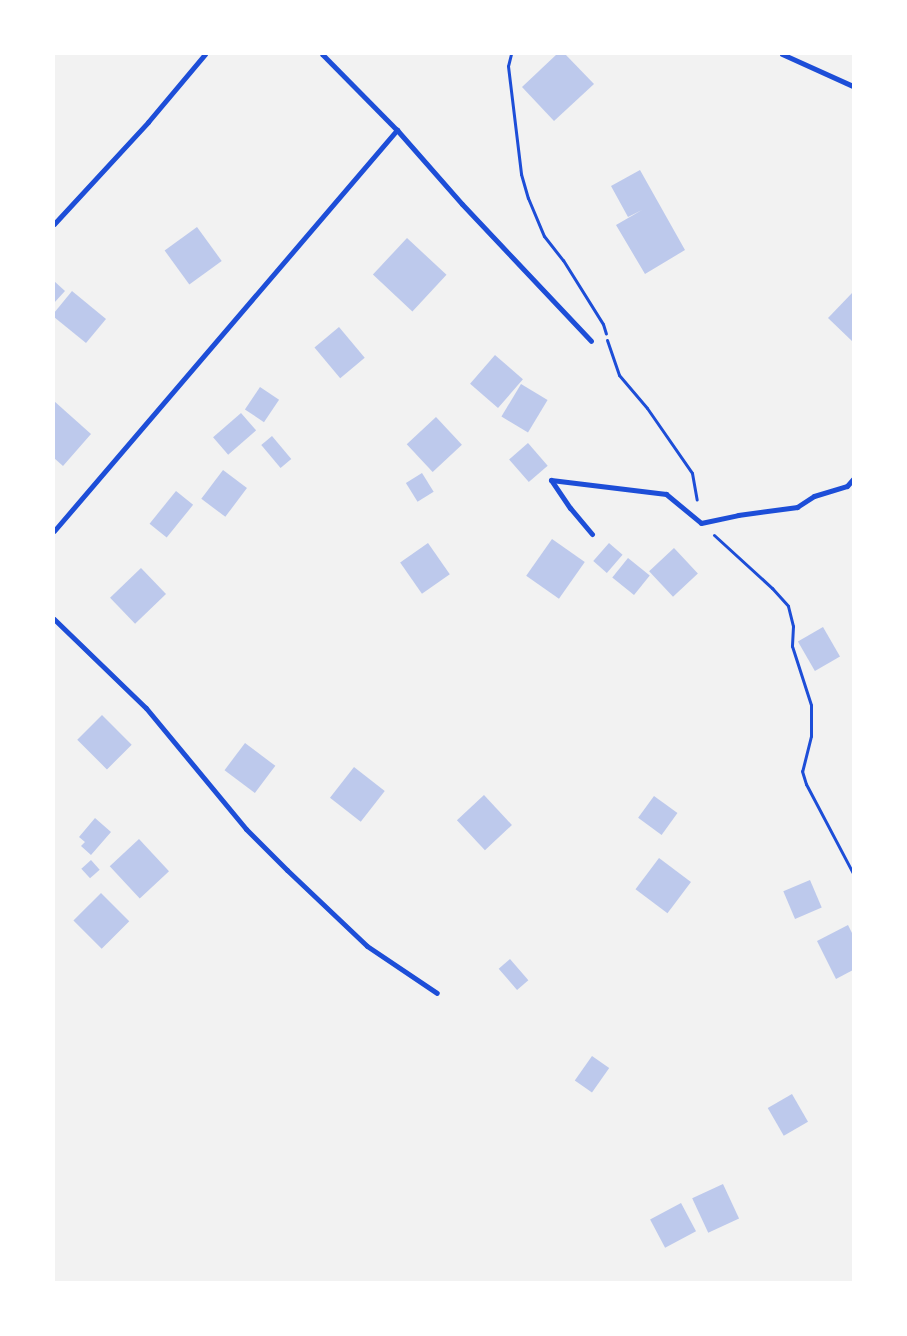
<!DOCTYPE html>
<style>
body{margin:0}
#map{position:relative;width:907px;height:1336px;overflow:hidden;background:#f2f2f2;font-family:Roboto,sans-serif}
div>[style]{position:absolute}
[style*='--x']{left:calc(var(--x)*1px);top:calc(var(--y)*1px);width:calc(var(--w)*1px);rotate:calc(var(--a)*1deg)}
.building>*{inset:0;background:#bdc9ec;transform-origin:0 0}
.path>*{height:3px;margin:-1.5px;padding:0 1.5px;transform-origin:1.5px;border-radius:1.5px;background:#1d4ed8}
.minor>*{height:5px;margin:-2.5px;padding:0 2.5px;transform-origin:2.5px;border-radius:2.5px;background:#1d4ed8}
span{translate:-50% -50%;white-space:nowrap;text-align:center;line-height:1.15;-webkit-text-stroke:4.5px #fff;paint-order:stroke}
.frame{position:absolute;inset:0;border:55px solid #fff;pointer-events:none}
</style>
<div id="map">
<div class="building">
<div style="clip-path:polygon(557px 54px,565px 54px,594px 84px,554px 121px,522px 87px)"></div>
<div style="clip-path:polygon(640px 170px,685px 250px,645px 274px,616px 225px,642px 210px,628px 217px,611px 186px)"></div>
<div style="left:197px;top:227px;width:42px;height:40px;rotate:54deg"></div>
<div style="left:407px;top:238px;width:54px;height:50px;rotate:43deg"></div>
<div style="clip-path:polygon(54px 281px,65px 291px,54px 303px)"></div>
<div style="clip-path:polygon(72px 291px,106px 319px,86px 343px,54px 317px,54px 313px)"></div>
<div style="clip-path:polygon(853px 292px,853px 342px,828px 318px)"></div>
<div style="left:339px;top:327px;width:40px;height:32px;rotate:50deg"></div>
<div style="left:495px;top:355px;width:37px;height:38px;rotate:41deg"></div>
<div style="left:521px;top:384px;width:31px;height:38px;rotate:31deg"></div>
<div style="left:260px;top:387px;width:23px;height:27px;rotate:34deg"></div>
<div style="clip-path:polygon(54px 401px,91px 434px,63px 466px,54px 458px)"></div>
<div style="left:241px;top:413px;width:23px;height:37px;rotate:49deg"></div>
<div style="left:436px;top:417px;width:38px;height:40px;rotate:47deg"></div>
<div style="left:272px;top:436px;width:30px;height:14px;rotate:50deg"></div>
<div style="left:528px;top:443px;width:30px;height:25px;rotate:49deg"></div>
<div style="left:223px;top:470px;width:30px;height:36px;rotate:37deg"></div>
<div style="left:422px;top:473px;width:22px;height:19px;rotate:58deg"></div>
<div style="left:176px;top:491px;width:22px;height:42px;rotate:39deg"></div>
<div style="left:552px;top:539px;width:40px;height:45px;rotate:35deg"></div>
<div style="left:428px;top:543px;width:38px;height:34px;rotate:55deg"></div>
<div style="left:609px;top:543px;width:18px;height:24px;rotate:41deg"></div>
<div style="left:674px;top:548px;width:35px;height:34px;rotate:47deg"></div>
<div style="left:628px;top:558px;width:28px;height:25px;rotate:39deg"></div>
<div style="left:141px;top:568px;width:36px;height:43px;rotate:46deg"></div>
<div style="left:823px;top:627px;width:34px;height:29px;rotate:60deg"></div>
<div style="left:102px;top:715px;width:42px;height:35px;rotate:45deg"></div>
<div style="left:245px;top:743px;width:38px;height:34px;rotate:37deg"></div>
<div style="left:354px;top:767px;width:39px;height:39px;rotate:38deg"></div>
<div style="left:484px;top:795px;width:41px;height:37px;rotate:47deg"></div>
<div style="left:654px;top:796px;width:29px;height:27px;rotate:36deg"></div>
<div style="clip-path:polygon(95px 818px,111px 832px,91px 855px,81px 846px,85px 842px,79px 837px)"></div>
<div style="left:139px;top:839px;width:44px;height:40px;rotate:47deg"></div>
<div style="left:659px;top:858px;width:40px;height:39px;rotate:37deg"></div>
<div style="left:91px;top:860px;width:13px;height:13px;rotate:48deg"></div>
<div style="left:810px;top:880px;width:30px;height:29px;rotate:67deg"></div>
<div style="left:101px;top:893px;width:40px;height:39px;rotate:45deg"></div>
<div style="clip-path:polygon(848px 925px,853px 935px,853px 970px,836px 979px,817px 941px)"></div>
<div style="left:510px;top:959px;width:28px;height:15px;rotate:49deg"></div>
<div style="left:592px;top:1056px;width:21px;height:30px;rotate:35deg"></div>
<div style="left:792px;top:1094px;width:32px;height:28px;rotate:60deg"></div>
<div style="left:723px;top:1184px;width:38px;height:34px;rotate:65deg"></div>
<div style="left:681px;top:1203px;width:32px;height:35px;rotate:62deg"></div>
</div>
<div class="path">
<div style="--x:511;--y:54;--w:12;--a:104"></div>
<div style="--x:508;--y:66;--w:109;--a:83.1"></div>
<div style="--x:521;--y:174;--w:25;--a:74"></div>
<div style="--x:528;--y:198;--w:41;--a:67.2"></div>
<div style="--x:544;--y:236;--w:31;--a:52"></div>
<div style="--x:563;--y:260;--w:75;--a:58"></div>
<div style="--x:603;--y:324;--w:10;--a:73"></div>
<div style="--x:607;--y:340;--w:37;--a:71"></div>
<div style="--x:619;--y:375;--w:43;--a:49.7"></div>
<div style="--x:647;--y:408;--w:79;--a:55.3"></div>
<div style="--x:692;--y:473;--w:27;--a:80"></div>
<div style="--x:714;--y:535;--w:79;--a:42.4"></div>
<div style="--x:772;--y:588;--w:24;--a:48"></div>
<div style="--x:788;--y:606;--w:21;--a:76"></div>
<div style="--x:793;--y:626;--w:20;--a:93"></div>
<div style="--x:792;--y:646;--w:62;--a:72.1"></div>
<div style="--x:811;--y:705;--w:31;--a:90"></div>
<div style="--x:811;--y:736;--w:36;--a:104"></div>
<div style="--x:802;--y:771;--w:14;--a:73"></div>
<div style="--x:806;--y:784;--w:101;--a:62.2"></div>
</div>
<div class="minor">
<div style="--x:322;--y:54;--w:107;--a:45.4"></div>
<div style="--x:397;--y:130;--w:98;--a:48.7"></div>
<div style="--x:462;--y:204;--w:188;--a:46.7"></div>
<div style="--x:782;--y:54;--w:78;--a:24.3"></div>
<div style="--x:54;--y:224;--w:139;--a:-47.3"></div>
<div style="--x:148;--y:122;--w:89;--a:-50"></div>
<div style="--x:54;--y:531;--w:528;--a:-49.46"></div>
<div style="--x:592;--y:534;--w:34;--a:-130"></div>
<div style="--x:570;--y:508;--w:34;--a:-124"></div>
<div style="--x:551;--y:480;--w:116;--a:6.9"></div>
<div style="--x:666;--y:494;--w:45;--a:39.6"></div>
<div style="--x:701;--y:523;--w:38;--a:-12"></div>
<div style="--x:738;--y:515;--w:60;--a:-7.7"></div>
<div style="--x:797;--y:507;--w:20;--a:-33"></div>
<div style="--x:814;--y:496;--w:34;--a:-17"></div>
<div style="--x:847;--y:486;--w:9;--a:-49"></div>
<div style="--x:54;--y:619;--w:128;--a:44.1"></div>
<div style="--x:146;--y:708;--w:157;--a:50.4"></div>
<div style="--x:246;--y:829;--w:58;--a:45"></div>
<div style="--x:287;--y:870;--w:110;--a:43.5"></div>
<div style="--x:367;--y:946;--w:84;--a:33.9"></div>
</div>
<div class="frame"></div>
</div>
